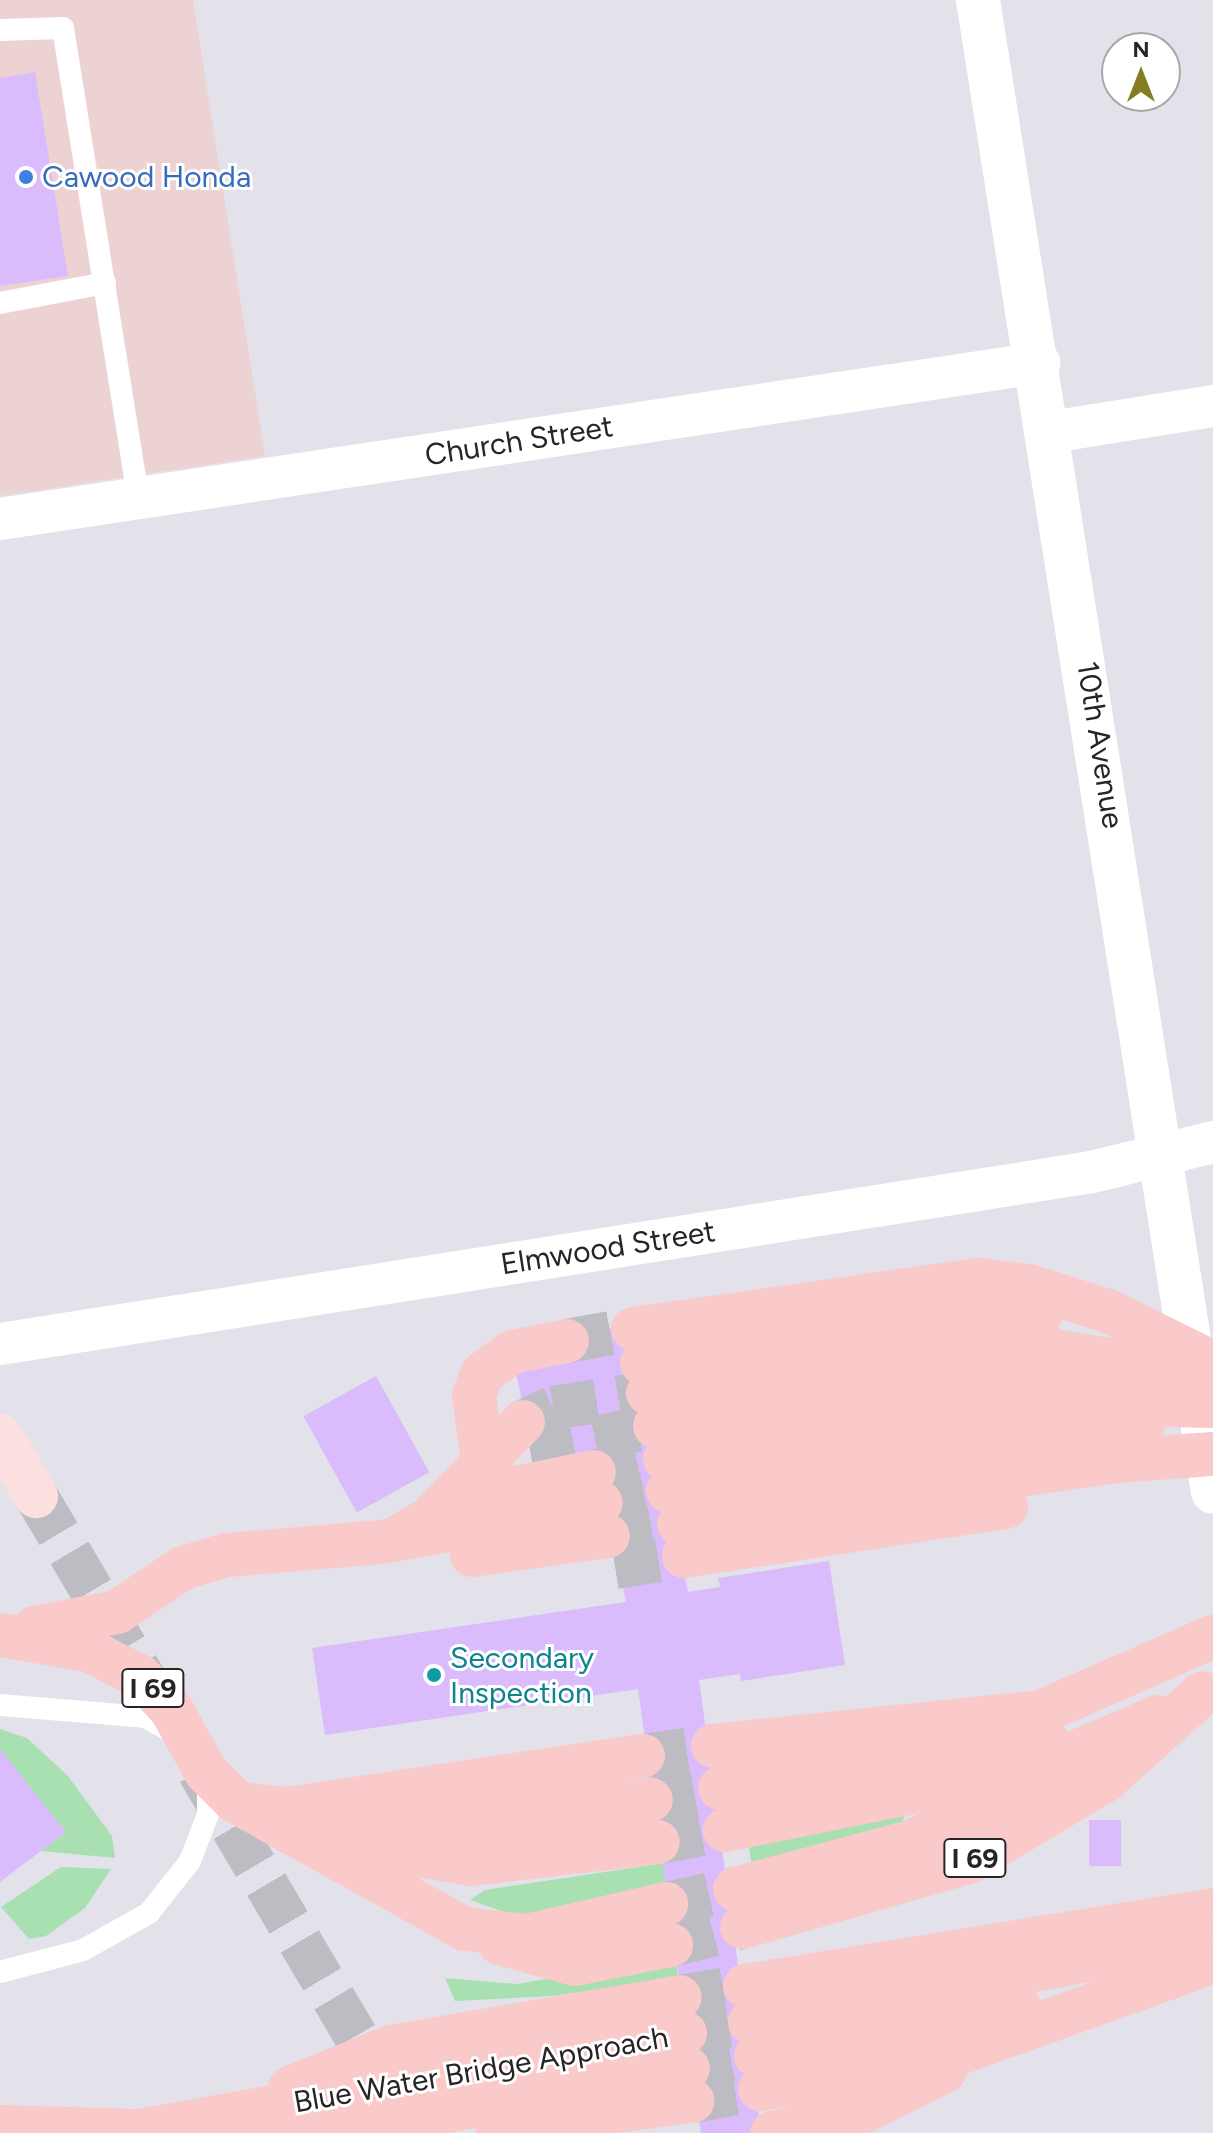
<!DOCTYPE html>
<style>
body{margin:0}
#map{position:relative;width:1213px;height:2133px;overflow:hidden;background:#e3e2ea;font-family:Figtree,sans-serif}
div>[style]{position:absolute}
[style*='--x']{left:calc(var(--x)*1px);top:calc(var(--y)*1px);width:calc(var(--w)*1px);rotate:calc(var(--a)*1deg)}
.commercial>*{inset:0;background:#ecd2d3}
.green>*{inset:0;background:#a8e0b2}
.building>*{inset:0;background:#dabbfc;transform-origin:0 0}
.primary-tunnel>*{height:44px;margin-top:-22px;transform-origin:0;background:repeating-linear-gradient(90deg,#bdbcc3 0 44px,transparent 0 66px)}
.highway-tunnel>*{height:44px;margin-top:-22px;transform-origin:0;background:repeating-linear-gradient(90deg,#bdbcc3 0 44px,transparent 0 66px)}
.lane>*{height:22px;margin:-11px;padding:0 11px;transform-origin:11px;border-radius:11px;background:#fff}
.street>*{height:42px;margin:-21px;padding:0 21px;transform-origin:21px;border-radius:21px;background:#fff}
.secondary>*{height:44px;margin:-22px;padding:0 22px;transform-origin:22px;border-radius:22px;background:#fff}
.primary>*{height:44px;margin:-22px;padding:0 22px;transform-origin:22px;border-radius:22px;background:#fcdfdf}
.highway>*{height:44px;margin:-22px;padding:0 22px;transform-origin:22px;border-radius:22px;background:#fac9c9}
.dots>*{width:22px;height:22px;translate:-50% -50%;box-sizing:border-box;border:4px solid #fff;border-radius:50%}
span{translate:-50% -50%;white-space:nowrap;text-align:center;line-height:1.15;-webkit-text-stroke:6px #fff;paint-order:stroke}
.shield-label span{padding:2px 6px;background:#fff;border:2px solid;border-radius:6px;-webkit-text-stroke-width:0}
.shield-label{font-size:28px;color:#252427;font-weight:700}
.shop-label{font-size:30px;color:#366cbe}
.left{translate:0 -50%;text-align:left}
.street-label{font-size:30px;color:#252427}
.culture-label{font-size:30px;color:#0d838f}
.north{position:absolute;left:1101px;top:32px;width:80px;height:80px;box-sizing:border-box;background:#fff;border:2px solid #a8a7a9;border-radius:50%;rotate:0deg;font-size:22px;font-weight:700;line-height:32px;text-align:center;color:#252427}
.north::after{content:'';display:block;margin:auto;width:28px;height:36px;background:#857d24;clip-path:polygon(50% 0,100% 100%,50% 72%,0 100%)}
</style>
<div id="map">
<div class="commercial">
<div style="clip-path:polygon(0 0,193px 0,265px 456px,0 496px)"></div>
</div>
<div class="green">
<div style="clip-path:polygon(0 1729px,27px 1738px,68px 1776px,112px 1836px,115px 1858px,41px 1851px,66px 1832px,0 1752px)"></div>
<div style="clip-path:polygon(905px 1815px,902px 1824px,753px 1874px,748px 1840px)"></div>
<div style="clip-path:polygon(665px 1863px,669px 1890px,553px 1915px,510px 1914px,470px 1900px,485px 1890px)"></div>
<div style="clip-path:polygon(61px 1867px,111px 1869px,85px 1908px,46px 1936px,29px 1939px,1px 1907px)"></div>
<div style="clip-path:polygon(675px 1956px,678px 1977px,554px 1996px,455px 2001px,445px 1978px,517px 1984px)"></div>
</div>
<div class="building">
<div style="clip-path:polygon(35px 72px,68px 276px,0 286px,0 78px)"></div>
<div style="clip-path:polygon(630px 1324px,688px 1592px,720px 1587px,718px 1578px,829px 1561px,845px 1665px,741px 1681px,740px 1674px,699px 1680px,761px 2133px,701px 2133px,638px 1689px,325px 1735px,312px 1648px,626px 1602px,596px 1467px,539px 1479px,516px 1373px,569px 1336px)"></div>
<div style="left:376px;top:1376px;width:110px;height:83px;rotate:61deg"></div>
<div style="clip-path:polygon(0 1749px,66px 1832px,0 1882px)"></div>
<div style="left:1089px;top:1820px;width:32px;height:46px"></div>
</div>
<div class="primary-tunnel">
<div style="--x:36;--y:1496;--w:230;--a:59.4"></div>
<div style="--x:199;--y:1771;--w:371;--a:59.4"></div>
</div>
<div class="highway-tunnel">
<div style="--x:567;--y:1341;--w:67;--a:-10.3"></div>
<div style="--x:523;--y:1422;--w:33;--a:-25"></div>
<div style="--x:553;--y:1408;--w:96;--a:-9"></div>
<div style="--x:530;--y:1451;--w:127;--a:-11.3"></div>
<div style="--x:594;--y:1472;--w:72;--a:-10.4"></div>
<div style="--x:601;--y:1503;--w:68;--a:-10.2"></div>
<div style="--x:608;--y:1536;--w:72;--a:-9.6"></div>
<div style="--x:615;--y:1567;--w:70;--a:-9.1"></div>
<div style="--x:643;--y:1756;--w:71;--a:-8.1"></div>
<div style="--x:651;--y:1800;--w:70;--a:-9.9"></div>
<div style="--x:658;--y:1842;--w:68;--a:-10.2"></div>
<div style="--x:666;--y:1904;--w:71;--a:-12.3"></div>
<div style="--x:671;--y:1945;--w:73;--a:-14.2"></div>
<div style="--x:680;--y:1997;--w:66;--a:-9.6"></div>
<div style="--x:685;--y:2033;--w:66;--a:-9.6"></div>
<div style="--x:688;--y:2068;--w:69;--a:-10"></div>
<div style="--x:692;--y:2101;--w:69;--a:-10"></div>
</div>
<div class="lane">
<div style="--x:0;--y:30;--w:63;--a:-1.8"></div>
<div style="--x:63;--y:28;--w:476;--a:80.9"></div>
<div style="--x:0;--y:303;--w:107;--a:-10.8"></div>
<div style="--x:0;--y:1705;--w:145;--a:4.7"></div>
<div style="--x:145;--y:1717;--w:37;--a:29"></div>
<div style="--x:0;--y:1972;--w:86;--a:-14.8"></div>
<div style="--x:83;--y:1950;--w:76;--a:-29.3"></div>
<div style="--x:149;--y:1913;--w:66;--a:-51.7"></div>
<div style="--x:190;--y:1861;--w:50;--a:-69"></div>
<div style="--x:208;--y:1814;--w:36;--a:-90"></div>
</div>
<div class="street">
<div style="--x:1051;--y:432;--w:164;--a:-9.1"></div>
<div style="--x:0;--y:519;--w:1051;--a:-8.54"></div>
<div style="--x:0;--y:1344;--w:1105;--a:-8.95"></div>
<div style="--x:1092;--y:1172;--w:125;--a:-13.9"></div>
</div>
<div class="secondary">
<div style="--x:978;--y:0;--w:1510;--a:81.05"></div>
</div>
<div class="primary">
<div style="--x:0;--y:1435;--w:71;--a:59.5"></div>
</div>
<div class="highway">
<div style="--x:633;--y:1329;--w:349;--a:-8.1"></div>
<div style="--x:979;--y:1280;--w:50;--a:6.8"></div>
<div style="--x:1029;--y:1286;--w:83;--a:17.6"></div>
<div style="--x:1108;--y:1311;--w:117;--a:26.3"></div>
<div style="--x:642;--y:1363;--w:336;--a:-8.7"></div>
<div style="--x:974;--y:1312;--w:66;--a:4.3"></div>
<div style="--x:648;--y:1393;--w:367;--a:-7.7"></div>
<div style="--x:1012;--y:1344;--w:203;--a:9.4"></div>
<div style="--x:655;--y:1426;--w:361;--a:-8"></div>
<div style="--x:1013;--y:1376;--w:72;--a:-0.8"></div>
<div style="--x:482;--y:1455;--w:61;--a:-97.6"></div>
<div style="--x:474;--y:1395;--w:22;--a:-69"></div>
<div style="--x:482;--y:1374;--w:37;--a:-36"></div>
<div style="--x:512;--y:1352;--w:56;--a:-11.3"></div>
<div style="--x:665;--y:1459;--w:406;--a:-7.9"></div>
<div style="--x:1067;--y:1403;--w:146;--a:1.2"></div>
<div style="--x:668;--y:1491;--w:478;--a:-7.5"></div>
<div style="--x:491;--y:1493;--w:105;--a:-11.5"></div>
<div style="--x:679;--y:1524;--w:441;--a:-8.2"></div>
<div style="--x:1115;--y:1461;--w:98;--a:-4.1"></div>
<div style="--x:403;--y:1534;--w:30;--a:-30"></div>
<div style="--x:429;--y:1519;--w:135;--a:-45.9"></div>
<div style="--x:472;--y:1555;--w:137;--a:-8"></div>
<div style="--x:684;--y:1556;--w:326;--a:-8.7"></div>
<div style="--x:34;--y:1628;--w:85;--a:-10.9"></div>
<div style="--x:117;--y:1612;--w:79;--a:-33.7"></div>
<div style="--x:183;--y:1568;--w:46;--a:-16.5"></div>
<div style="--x:227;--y:1555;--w:155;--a:-4.8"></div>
<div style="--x:381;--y:1542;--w:223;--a:-10.1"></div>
<div style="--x:0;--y:1635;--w:89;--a:9.7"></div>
<div style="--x:88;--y:1650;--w:59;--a:27"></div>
<div style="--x:141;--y:1677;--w:44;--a:46.8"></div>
<div style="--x:171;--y:1709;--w:72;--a:60.9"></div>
<div style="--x:206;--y:1772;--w:41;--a:45"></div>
<div style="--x:235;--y:1801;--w:263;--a:29.1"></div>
<div style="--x:465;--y:1929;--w:62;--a:6.4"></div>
<div style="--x:527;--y:1936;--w:143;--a:-13"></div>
<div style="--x:713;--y:1746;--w:330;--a:-5.9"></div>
<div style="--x:1041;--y:1712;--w:188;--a:-23.6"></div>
<div style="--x:720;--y:1788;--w:330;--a:-8.5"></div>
<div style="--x:246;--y:1805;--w:41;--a:5.6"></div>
<div style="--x:287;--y:1809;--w:360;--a:-8.5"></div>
<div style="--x:725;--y:1830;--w:324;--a:-11.4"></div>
<div style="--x:1043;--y:1766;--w:125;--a:-23.1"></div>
<div style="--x:364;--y:1835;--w:289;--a:-7"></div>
<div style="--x:338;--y:1841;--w:135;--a:9.8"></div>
<div style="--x:471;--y:1864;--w:188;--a:-6.7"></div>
<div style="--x:735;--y:1889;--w:181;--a:-15"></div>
<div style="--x:910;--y:1842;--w:142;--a:-25.5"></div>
<div style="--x:742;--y:1927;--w:236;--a:-16"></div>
<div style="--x:969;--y:1862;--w:160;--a:-30.9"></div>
<div style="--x:1106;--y:1780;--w:130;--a:-41.9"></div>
<div style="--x:499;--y:1943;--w:79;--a:15.4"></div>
<div style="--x:575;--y:1964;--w:98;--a:-11.2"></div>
<div style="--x:745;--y:1986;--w:474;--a:-9.2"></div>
<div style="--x:750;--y:2022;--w:471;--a:-10.4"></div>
<div style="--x:756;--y:2056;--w:269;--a:-10.1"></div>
<div style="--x:290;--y:2088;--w:109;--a:-22.1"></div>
<div style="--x:391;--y:2047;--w:293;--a:-9.8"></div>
<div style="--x:760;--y:2089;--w:199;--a:-10.1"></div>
<div style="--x:956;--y:2054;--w:273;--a:-19.7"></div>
<div style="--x:266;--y:2126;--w:89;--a:0.6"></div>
<div style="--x:355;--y:2127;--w:338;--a:-10"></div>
<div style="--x:497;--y:2126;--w:197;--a:-7.3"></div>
<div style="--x:0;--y:2127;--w:136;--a:1.7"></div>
<div style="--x:129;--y:2133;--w:565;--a:-10.2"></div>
<div style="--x:772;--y:2133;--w:97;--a:-13.7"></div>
<div style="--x:866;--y:2110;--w:88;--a:-26.3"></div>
</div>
<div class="dots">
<div style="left:26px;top:177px;background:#3f7fe0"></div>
<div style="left:434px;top:1675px;background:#0f9aa8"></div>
</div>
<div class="shield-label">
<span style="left:153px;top:1688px">I 69</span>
<span style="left:975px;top:1858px">I 69</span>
</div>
<div class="shop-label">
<span class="left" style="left:42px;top:177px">Cawood Honda</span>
</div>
<div class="street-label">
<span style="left:519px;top:441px;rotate:-9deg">Church Street</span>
<span style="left:1100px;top:745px;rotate:81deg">10th Avenue</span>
<span style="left:608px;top:1248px;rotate:-9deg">Elmwood Street</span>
<span style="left:481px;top:2070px;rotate:-10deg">Blue Water Bridge Approach</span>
</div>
<div class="culture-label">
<span class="left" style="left:450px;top:1675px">Secondary<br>Inspection</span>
</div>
<div class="north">N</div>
</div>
